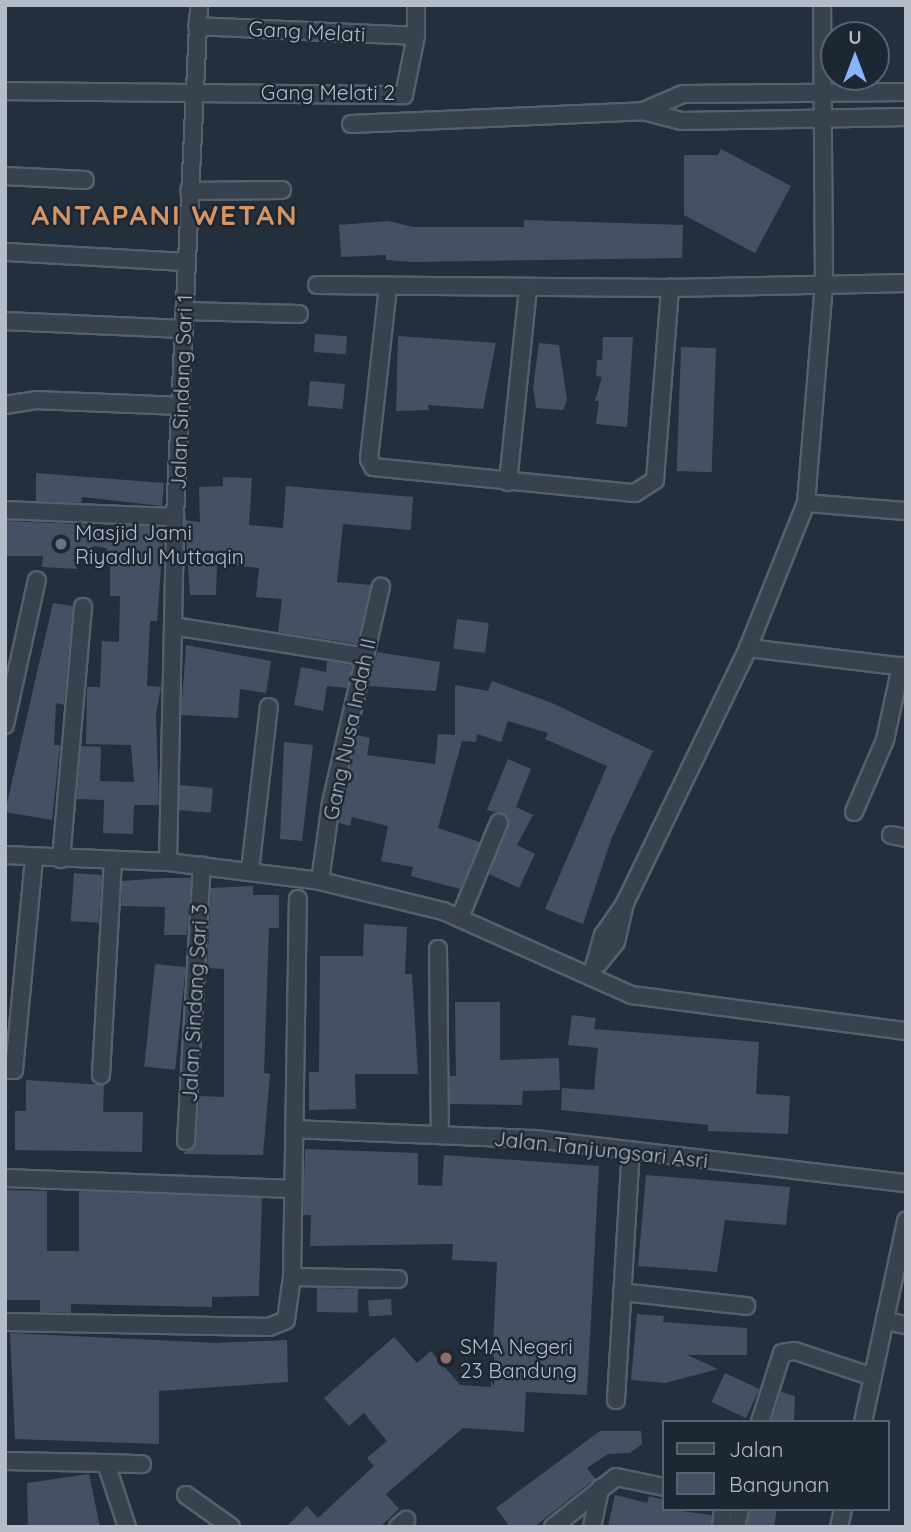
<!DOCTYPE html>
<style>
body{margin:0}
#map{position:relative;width:911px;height:1532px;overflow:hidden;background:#242f3e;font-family:Quicksand,sans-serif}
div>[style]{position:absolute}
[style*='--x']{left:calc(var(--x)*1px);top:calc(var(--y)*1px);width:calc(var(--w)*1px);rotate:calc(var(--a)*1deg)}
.building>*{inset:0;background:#455162;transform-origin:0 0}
.roads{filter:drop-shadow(2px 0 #565f6c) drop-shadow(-2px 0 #565f6c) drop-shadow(0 2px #565f6c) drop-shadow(0 -2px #565f6c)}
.street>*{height:16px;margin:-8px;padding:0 8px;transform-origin:8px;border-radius:8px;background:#38414e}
.dots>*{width:19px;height:19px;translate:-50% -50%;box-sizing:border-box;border:4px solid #1d2633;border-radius:50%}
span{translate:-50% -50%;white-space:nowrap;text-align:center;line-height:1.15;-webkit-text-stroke:5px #1d2633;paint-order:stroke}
.street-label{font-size:21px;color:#b4bcc9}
.poi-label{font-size:21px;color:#b4bcc9}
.left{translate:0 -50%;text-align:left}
.district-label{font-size:28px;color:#d59563;font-weight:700;letter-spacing:2px}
.frame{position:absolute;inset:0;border:7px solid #b4bcc9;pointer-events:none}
.legend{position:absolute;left:662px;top:1420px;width:228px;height:91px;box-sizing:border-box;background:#1d2633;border:2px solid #59626f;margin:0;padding:9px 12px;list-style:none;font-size:21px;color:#b4bcc9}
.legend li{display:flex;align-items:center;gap:14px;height:35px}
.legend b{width:35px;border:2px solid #59626f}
.north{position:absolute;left:820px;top:21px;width:70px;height:70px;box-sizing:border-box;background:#1d2633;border:2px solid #59626f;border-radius:50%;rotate:0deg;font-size:19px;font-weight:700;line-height:28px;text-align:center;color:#b4bcc9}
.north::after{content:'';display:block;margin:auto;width:24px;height:32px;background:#8ab4f8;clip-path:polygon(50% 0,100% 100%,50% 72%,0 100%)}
</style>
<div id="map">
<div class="building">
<div style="clip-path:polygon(721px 149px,791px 186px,755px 253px,684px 215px,684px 155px,718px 155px)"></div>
<div style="clip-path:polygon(524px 220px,683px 225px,682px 258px,412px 262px,386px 260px,386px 255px,341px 257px,339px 225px,388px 221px,413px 227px,524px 227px)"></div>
<div style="left:315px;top:334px;width:32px;height:18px;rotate:4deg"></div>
<div style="clip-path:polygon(398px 336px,496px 343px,483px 409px,428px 405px,429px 410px,396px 411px)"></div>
<div style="clip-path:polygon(603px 337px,633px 337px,627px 427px,596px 424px,599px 401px,595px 401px,602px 377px,596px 376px,597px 360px,602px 360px)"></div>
<div style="clip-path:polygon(539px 343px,559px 345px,567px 400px,563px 410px,536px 408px,533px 388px)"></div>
<div style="left:681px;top:347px;width:35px;height:124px;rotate:2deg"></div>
<div style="left:310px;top:381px;width:35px;height:25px;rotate:5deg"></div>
<div style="clip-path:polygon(36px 473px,164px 483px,162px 506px,82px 497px,81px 503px,36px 501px)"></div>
<div style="clip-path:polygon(223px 477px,252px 478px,249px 525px,283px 528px,286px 486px,413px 497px,411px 530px,343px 524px,337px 582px,371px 585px,357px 644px,278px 632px,282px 599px,256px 597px,259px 568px,217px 563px,216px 595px,190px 595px,185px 520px,200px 522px,199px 487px,223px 486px)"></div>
<div style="clip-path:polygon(5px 521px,80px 524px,125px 533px,125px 525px,164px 527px,157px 621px,150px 621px,147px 686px,161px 687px,156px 714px,159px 805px,134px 805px,133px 834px,103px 833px,104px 800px,77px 799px,81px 746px,101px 747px,100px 781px,134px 782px,131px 745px,86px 744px,87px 687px,100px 687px,102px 641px,119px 642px,120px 596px,110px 596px,110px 555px,106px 548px,93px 546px,91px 553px,78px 552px,77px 569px,42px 567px,43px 556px,5px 556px)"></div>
<div style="clip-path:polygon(53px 603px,73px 606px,64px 705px,56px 703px,54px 745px,60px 745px,52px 820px,5px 812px)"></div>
<div style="left:457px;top:619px;width:32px;height:30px;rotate:7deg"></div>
<div style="clip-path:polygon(186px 645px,271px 661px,266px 693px,240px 689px,238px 718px,181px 715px)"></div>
<div style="clip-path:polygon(377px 652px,440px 662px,436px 691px,369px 686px)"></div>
<div style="clip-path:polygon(327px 661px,352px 665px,347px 688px,327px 686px,323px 711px,294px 705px,301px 667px,326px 672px)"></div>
<div style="clip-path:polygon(492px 681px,552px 703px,653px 751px,612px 837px,583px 924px,545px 909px,607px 766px,545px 739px,548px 733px,508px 721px,501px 742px,477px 734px,476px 742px,462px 741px,438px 828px,480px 842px,460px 889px,411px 876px,413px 867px,381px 861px,388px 826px,352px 817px,350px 826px,339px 823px,357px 735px,370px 738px,367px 755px,435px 764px,438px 734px,455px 735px,455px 685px,488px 691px)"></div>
<div style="clip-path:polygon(284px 742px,313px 745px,302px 841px,280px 839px)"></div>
<div style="clip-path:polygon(508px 759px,531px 769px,516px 807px,533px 815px,517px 845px,535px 854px,519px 888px,489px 874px,509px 822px,504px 814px,487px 810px)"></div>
<div style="left:180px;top:785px;width:33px;height:25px;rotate:5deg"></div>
<div style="left:74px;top:873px;width:28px;height:48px;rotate:4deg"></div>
<div style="clip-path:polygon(165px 878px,191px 878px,187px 935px,164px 935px,165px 907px,121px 906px,122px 881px)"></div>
<div style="clip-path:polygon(253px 886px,253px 895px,279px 895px,279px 928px,269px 928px,264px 1073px,270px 1074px,263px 1155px,183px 1154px,196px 1142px,199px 1096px,224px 1097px,224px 969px,207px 968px,211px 888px)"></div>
<div style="clip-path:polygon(364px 924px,407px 927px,405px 974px,412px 974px,418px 1074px,355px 1074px,356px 1109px,309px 1110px,309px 1072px,319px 1072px,320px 956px,363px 956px)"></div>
<div style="left:155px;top:964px;width:31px;height:103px;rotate:6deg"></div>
<div style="clip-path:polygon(455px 1002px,500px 1002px,500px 1060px,559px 1058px,560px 1090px,523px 1091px,522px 1105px,450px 1104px,450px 1076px,456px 1076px)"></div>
<div style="clip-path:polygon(572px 1015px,596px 1018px,594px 1029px,759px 1042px,756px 1094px,790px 1096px,788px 1134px,708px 1131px,708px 1125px,561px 1110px,562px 1088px,594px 1090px,598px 1048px,568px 1045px)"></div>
<div style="clip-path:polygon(26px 1080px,104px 1085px,103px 1112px,143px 1112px,142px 1152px,15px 1150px,15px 1111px,26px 1111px)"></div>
<div style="clip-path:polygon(305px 1149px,418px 1153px,418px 1185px,442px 1186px,444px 1155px,599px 1166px,587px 1395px,526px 1392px,524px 1432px,463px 1428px,386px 1494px,399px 1509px,380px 1527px,286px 1527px,307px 1506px,318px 1518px,374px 1466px,367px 1458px,387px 1441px,364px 1413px,349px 1426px,324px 1398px,394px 1337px,417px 1363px,431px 1351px,460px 1385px,491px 1387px,497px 1262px,452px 1260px,453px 1244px,310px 1246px,311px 1215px,303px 1215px)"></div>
<div style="clip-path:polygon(646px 1175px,790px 1187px,786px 1225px,725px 1220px,717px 1272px,638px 1266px)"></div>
<div style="clip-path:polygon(5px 1190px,47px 1191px,47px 1251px,79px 1251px,79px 1191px,262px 1198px,259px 1296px,212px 1297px,212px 1307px,71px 1304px,71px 1313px,40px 1312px,40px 1300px,5px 1300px)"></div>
<div style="left:317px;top:1288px;width:41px;height:24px;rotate:1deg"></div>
<div style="left:391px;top:1299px;width:16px;height:23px;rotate:86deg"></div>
<div style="clip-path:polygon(637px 1314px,664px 1316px,663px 1322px,747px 1328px,747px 1355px,687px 1355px,718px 1369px,665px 1383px,631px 1380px)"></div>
<div style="clip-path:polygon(10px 1333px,218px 1343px,287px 1340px,288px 1382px,159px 1391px,159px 1444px,15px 1439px)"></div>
<div style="left:725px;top:1373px;width:38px;height:32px;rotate:25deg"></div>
<div style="clip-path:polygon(781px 1392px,795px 1396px,794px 1422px,771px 1422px)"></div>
<div style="clip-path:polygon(600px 1431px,641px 1431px,642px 1444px,630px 1453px,608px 1454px,587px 1468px,595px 1479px,534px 1527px,510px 1527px,496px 1508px)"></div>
<div style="clip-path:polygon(89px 1474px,100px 1527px,28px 1527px,27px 1483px)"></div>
<div style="clip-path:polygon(615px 1495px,647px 1503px,649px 1496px,664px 1500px,664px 1509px,712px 1515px,711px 1527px,608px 1527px)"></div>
<div style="clip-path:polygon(750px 1509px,777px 1509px,774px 1527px,747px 1527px)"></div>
</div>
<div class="roads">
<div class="street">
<div style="--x:197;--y:26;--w:219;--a:2.6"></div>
<div style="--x:5;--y:91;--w:399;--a:0.6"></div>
<div style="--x:404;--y:95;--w:60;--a:-78.5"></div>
<div style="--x:416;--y:36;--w:31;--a:-90"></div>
<div style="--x:643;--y:111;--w:43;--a:-23"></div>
<div style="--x:683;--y:94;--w:223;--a:-0.5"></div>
<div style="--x:351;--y:124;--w:292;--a:-2.5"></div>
<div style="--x:643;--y:111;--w:40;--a:14.4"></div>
<div style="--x:682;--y:121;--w:224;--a:-1"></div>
<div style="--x:5;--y:176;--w:80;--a:2.9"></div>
<div style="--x:189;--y:191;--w:93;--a:-0.6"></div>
<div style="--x:5;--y:252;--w:181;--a:3.2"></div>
<div style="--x:317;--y:285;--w:353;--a:0.5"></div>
<div style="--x:670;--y:288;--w:236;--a:-1.2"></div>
<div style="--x:388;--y:287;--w:173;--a:96.3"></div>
<div style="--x:369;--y:459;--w:9;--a:63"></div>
<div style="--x:373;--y:467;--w:263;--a:5.7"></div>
<div style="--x:635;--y:493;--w:24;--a:-33"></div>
<div style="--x:655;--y:480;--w:193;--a:-85.5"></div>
<div style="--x:184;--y:311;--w:115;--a:1.5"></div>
<div style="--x:5;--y:321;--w:178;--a:2.6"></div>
<div style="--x:5;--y:405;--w:30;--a:-9"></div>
<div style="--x:35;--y:400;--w:146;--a:2.4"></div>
<div style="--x:508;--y:482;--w:196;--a:-84.1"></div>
<div style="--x:806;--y:503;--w:100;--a:4.6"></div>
<div style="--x:5;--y:510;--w:170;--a:2.4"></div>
<div style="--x:173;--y:626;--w:192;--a:9"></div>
<div style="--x:748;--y:648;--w:159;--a:6.9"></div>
<div style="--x:5;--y:725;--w:148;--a:-77.6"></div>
<div style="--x:854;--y:812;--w:78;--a:-66.7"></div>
<div style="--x:885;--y:740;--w:76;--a:-77.8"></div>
<div style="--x:891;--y:835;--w:15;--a:11"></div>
<div style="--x:5;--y:855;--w:163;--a:2.5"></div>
<div style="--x:168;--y:862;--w:153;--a:7.1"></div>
<div style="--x:320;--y:881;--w:127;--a:13.7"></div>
<div style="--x:443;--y:911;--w:207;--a:24"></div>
<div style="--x:632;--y:995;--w:276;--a:7.5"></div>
<div style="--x:61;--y:859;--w:253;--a:-85"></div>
<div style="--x:168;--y:862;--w:345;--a:-88.8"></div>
<div style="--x:175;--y:517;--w:513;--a:-87.32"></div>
<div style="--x:250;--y:870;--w:164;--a:-83.4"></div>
<div style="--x:320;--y:881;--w:79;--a:-82"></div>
<div style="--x:331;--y:803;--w:222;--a:-77"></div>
<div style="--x:460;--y:917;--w:102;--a:-67.5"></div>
<div style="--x:438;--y:949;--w:185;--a:89.4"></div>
<div style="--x:599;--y:963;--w:27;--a:-51"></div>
<div style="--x:616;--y:942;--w:40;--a:-77"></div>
<div style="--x:591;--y:977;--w:44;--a:-74.1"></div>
<div style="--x:603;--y:935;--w:39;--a:-55"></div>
<div style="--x:625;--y:903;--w:283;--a:-64.2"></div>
<div style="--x:748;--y:648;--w:156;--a:-68.2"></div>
<div style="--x:806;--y:503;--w:219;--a:-85.3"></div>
<div style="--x:824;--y:285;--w:280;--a:-90.4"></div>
<div style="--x:5;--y:1070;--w:9;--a:0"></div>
<div style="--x:14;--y:1070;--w:213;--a:-84.6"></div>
<div style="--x:101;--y:1075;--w:214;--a:-86.8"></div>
<div style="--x:294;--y:1129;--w:241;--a:2.4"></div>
<div style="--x:535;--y:1139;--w:374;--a:6.8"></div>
<div style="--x:186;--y:1141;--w:276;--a:-86.7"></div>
<div style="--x:5;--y:1178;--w:287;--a:2.2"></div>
<div style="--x:292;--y:1277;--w:106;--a:1.1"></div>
<div style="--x:622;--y:1292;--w:125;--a:6.4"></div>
<div style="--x:885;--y:1321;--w:21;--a:11"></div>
<div style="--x:5;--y:1322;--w:264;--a:1.1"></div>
<div style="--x:269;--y:1327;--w:18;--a:-22"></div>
<div style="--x:286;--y:1320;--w:43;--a:-82.1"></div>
<div style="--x:292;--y:1277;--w:378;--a:-89.1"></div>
<div style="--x:616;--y:1400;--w:250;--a:-86.6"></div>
<div style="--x:760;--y:1422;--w:72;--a:-72.3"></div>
<div style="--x:782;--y:1353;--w:13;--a:-9"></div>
<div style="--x:795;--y:1351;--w:82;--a:18.4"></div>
<div style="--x:863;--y:1422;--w:206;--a:-77.9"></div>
<div style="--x:5;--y:1461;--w:101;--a:1.1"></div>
<div style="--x:106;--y:1463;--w:67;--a:71.8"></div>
<div style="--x:106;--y:1463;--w:36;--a:2"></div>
<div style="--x:186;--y:1495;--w:55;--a:35.4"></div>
<div style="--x:398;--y:1527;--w:11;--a:-41"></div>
<div style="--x:553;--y:1527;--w:80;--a:-38.4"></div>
<div style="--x:616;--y:1477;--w:49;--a:11.8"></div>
<div style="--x:592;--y:1527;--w:40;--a:-78"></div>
<div style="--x:721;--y:1527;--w:18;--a:-84"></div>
<div style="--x:736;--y:1527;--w:18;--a:-77"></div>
<div style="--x:839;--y:1527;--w:18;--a:-77"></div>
</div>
</div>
<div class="dots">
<div style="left:61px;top:544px;background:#6b7280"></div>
<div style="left:446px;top:1358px;background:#8d6e63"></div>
</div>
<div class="street-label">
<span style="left:307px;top:31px;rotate:3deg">Gang Melati</span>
<span style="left:328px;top:92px">Gang Melati 2</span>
<span style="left:181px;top:392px;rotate:-88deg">Jalan Sindang Sari 1</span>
<span style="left:349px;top:729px;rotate:-78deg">Gang Nusa Indah II</span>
<span style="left:194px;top:1003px;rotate:-87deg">Jalan Sindang Sari 3</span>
<span style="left:601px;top:1149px;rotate:6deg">Jalan Tanjungsari Asri</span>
</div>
<div class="poi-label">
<span class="left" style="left:75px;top:544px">Masjid Jami<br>Riyadlul Muttaqin</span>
<span class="left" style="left:460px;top:1358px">SMA Negeri<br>23 Bandung</span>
</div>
<div class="district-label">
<span style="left:165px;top:215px">ANTAPANI WETAN</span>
</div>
<div class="frame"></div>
<ul class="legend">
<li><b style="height:9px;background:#38414e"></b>Jalan</li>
<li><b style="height:19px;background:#455162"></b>Bangunan</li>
</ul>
<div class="north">U</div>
</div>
